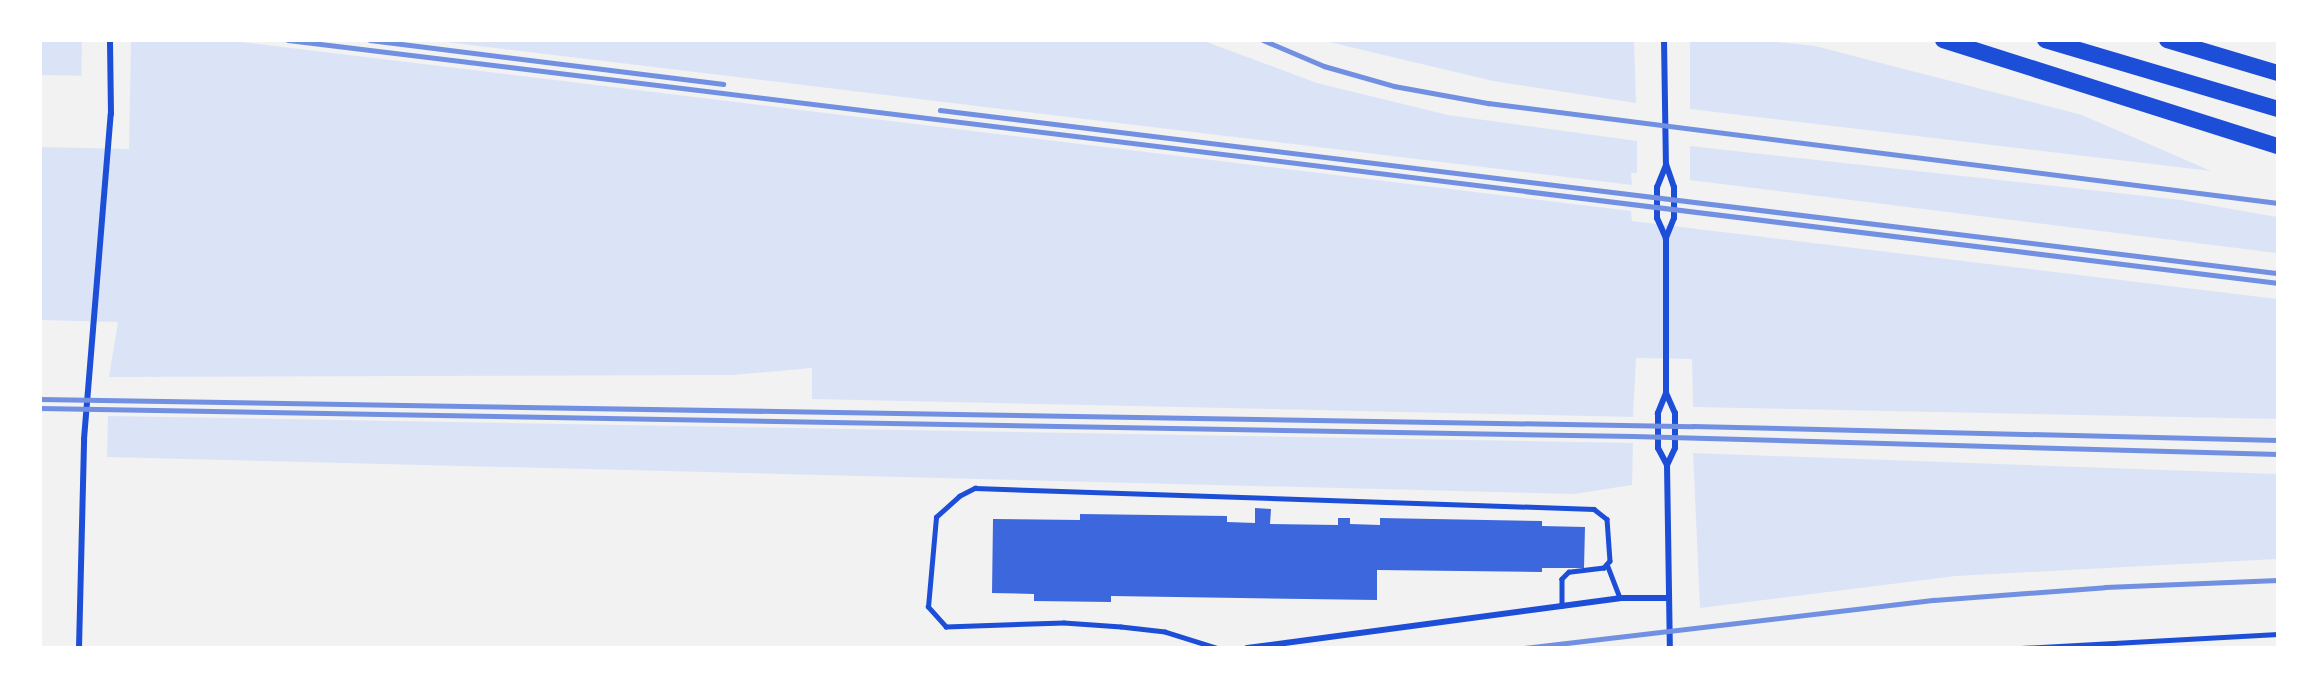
<!DOCTYPE html>
<style>
body{margin:0}
#map{position:relative;width:2318px;height:688px;overflow:hidden;background:#f2f2f2;font-family:"Titillium Web",sans-serif}
div>[style]{position:absolute}
[style*='--x']{left:calc(var(--x)*1px);top:calc(var(--y)*1px);width:calc(var(--w)*1px);rotate:calc(var(--a)*1deg)}
.green>*{inset:0;background:#dbe4f7;transform-origin:0 0}
.building>*{inset:0;background:#3d67dc}
.service>*{height:4.5px;margin:-2.25px;padding:0 2.25px;transform-origin:2.25px;border-radius:2.25px;background:#1d4ed8}
.minor>*{height:6px;margin:-3px;padding:0 3px;transform-origin:3px;border-radius:3px;background:#1d4ed8}
.motorway>*{height:16px;margin:-8px;padding:0 8px;transform-origin:8px;border-radius:8px;background:#1d4ed8}
.rail>*{height:4.5px;margin:-2.25px;padding:0 2.25px;transform-origin:2.25px;border-radius:2.25px;background:#7290e2}
span{translate:-50% -50%;white-space:nowrap;text-align:center;line-height:1.15;-webkit-text-stroke:6px #fff;paint-order:stroke}
.frame{position:absolute;inset:0;border:42px solid #fff;pointer-events:none}
</style>
<div id="map">
<div class="green">
<div style="left:41px;top:40px;width:41px;height:35px;rotate:1deg"></div>
<div style="clip-path:polygon(226px 40px,1631px 211px,1632px 221px,2277px 299px,2278px 419px,1693px 407px,1692px 359px,1636px 358px,1633px 417px,812px 399px,812px 368px,732px 375px,109px 377px,118px 322px,41px 320px,41px 147px,129px 149px,131px 41px)"></div>
<div style="clip-path:polygon(1760px 40px,1815px 46px,2082px 115px,2211px 171px,1690px 109px,1690px 42px)"></div>
<div style="clip-path:polygon(438px 41px,1204px 41px,1317px 83px,1448px 115px,1637px 141px,1637px 173px,1631px 173px,1632px 185px)"></div>
<div style="clip-path:polygon(1325px 41px,1634px 41px,1636px 103px,1493px 81px)"></div>
<div style="clip-path:polygon(1690px 146px,2181px 200px,2277px 217px,2277px 253px,1690px 180px)"></div>
<div style="clip-path:polygon(108px 416px,1633px 443px,1632px 485px,1574px 494px,107px 457px)"></div>
<div style="clip-path:polygon(1693px 453px,2277px 474px,2277px 559px,1956px 576px,1700px 608px)"></div>
</div>
<div class="building">
<div style="clip-path:polygon(1255px 508px,1271px 509px,1270px 524px,1338px 525px,1338px 518px,1350px 518px,1350px 524px,1380px 525px,1380px 518px,1542px 521px,1542px 526px,1585px 527px,1584px 568px,1542px 568px,1542px 572px,1377px 570px,1377px 600px,1111px 596px,1111px 602px,1034px 601px,1034px 594px,992px 593px,993px 519px,1080px 520px,1080px 514px,1227px 516px,1227px 522px,1255px 523px)"></div>
</div>
<div class="service">
<div style="--x:1607;--y:564;--w:36;--a:69"></div>
<div style="--x:1216;--y:648;--w:53;--a:-162.6"></div>
<div style="--x:1165;--y:632;--w:44;--a:-173.5"></div>
<div style="--x:1121;--y:627;--w:57;--a:-176"></div>
<div style="--x:1064;--y:623;--w:118;--a:178.1"></div>
<div style="--x:946;--y:627;--w:27;--a:-132"></div>
<div style="--x:928;--y:607;--w:90;--a:-84.9"></div>
<div style="--x:936;--y:517;--w:31;--a:-42"></div>
<div style="--x:959;--y:496;--w:18;--a:-27"></div>
<div style="--x:975;--y:488;--w:619;--a:1.94"></div>
<div style="--x:1594;--y:509;--w:16;--a:38"></div>
<div style="--x:1607;--y:519;--w:42;--a:85.9"></div>
<div style="--x:1610;--y:561;--w:9;--a:131"></div>
<div style="--x:1604;--y:568;--w:35;--a:173"></div>
<div style="--x:1569;--y:572;--w:10;--a:135"></div>
<div style="--x:1562;--y:579;--w:27;--a:90"></div>
<div style="--x:2021;--y:648;--w:257;--a:-3.1"></div>
</div>
<div class="minor">
<div style="--x:1664;--y:40;--w:124;--a:89.1"></div>
<div style="--x:1666;--y:164;--w:24;--a:71"></div>
<div style="--x:1674;--y:187;--w:31;--a:90"></div>
<div style="--x:1674;--y:218;--w:22;--a:112"></div>
<div style="--x:1666;--y:238;--w:155;--a:90"></div>
<div style="--x:1666;--y:393;--w:22;--a:66"></div>
<div style="--x:1675;--y:413;--w:35;--a:90"></div>
<div style="--x:1675;--y:448;--w:19;--a:115"></div>
<div style="--x:1667;--y:465;--w:183;--a:89.1"></div>
<div style="--x:1666;--y:165;--w:24;--a:112"></div>
<div style="--x:1657;--y:187;--w:31;--a:90"></div>
<div style="--x:1657;--y:218;--w:22;--a:66"></div>
<div style="--x:1666;--y:393;--w:22;--a:112"></div>
<div style="--x:1658;--y:413;--w:35;--a:90"></div>
<div style="--x:1658;--y:448;--w:19;--a:62"></div>
<div style="--x:79;--y:648;--w:209;--a:-88.6"></div>
<div style="--x:84;--y:439;--w:326;--a:-85.3"></div>
<div style="--x:111;--y:114;--w:74;--a:-90.8"></div>
<div style="--x:1247;--y:648;--w:376;--a:-7.6"></div>
<div style="--x:1620;--y:598;--w:49;--a:0"></div>
</div>
<div class="motorway">
<div style="--x:1943;--y:40;--w:351;--a:17.6"></div>
<div style="--x:2045;--y:40;--w:243;--a:16.5"></div>
<div style="--x:2167;--y:40;--w:116;--a:16.6"></div>
</div>
<div class="rail">
<div style="--x:288;--y:40;--w:2005;--a:6.96"></div>
<div style="--x:370;--y:40;--w:356;--a:7.1"></div>
<div style="--x:1263;--y:40;--w:66;--a:23.1"></div>
<div style="--x:1324;--y:66;--w:73;--a:15.9"></div>
<div style="--x:1394;--y:86;--w:96;--a:10.3"></div>
<div style="--x:1488;--y:103;--w:796;--a:7.21"></div>
<div style="--x:940;--y:110;--w:1348;--a:6.95"></div>
<div style="--x:40;--y:399;--w:1653;--a:0.94"></div>
<div style="--x:1693;--y:426;--w:585;--a:1.37"></div>
<div style="--x:40;--y:408;--w:1593;--a:1.01"></div>
<div style="--x:1633;--y:436;--w:645;--a:1.6"></div>
<div style="--x:1524;--y:648;--w:413;--a:-6.7"></div>
<div style="--x:1934;--y:600;--w:171;--a:-4.3"></div>
<div style="--x:2105;--y:587;--w:173;--a:-2.3"></div>
</div>
<div class="frame"></div>
</div>
